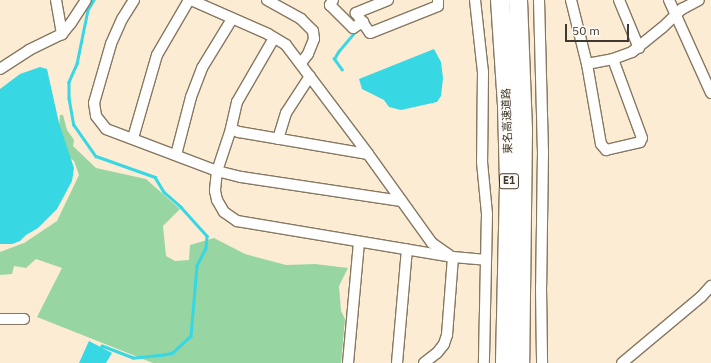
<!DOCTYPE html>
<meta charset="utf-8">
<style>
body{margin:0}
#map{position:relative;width:711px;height:363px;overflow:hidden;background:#fcecd3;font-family:"IBM Plex Sans","Noto Sans JP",sans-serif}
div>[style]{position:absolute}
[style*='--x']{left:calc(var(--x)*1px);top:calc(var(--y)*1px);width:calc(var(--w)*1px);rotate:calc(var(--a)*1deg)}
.green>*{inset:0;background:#97d5a3}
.water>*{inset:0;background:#37d7e3}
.stream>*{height:2.5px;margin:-1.25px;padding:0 1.25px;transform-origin:1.25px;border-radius:1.25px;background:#37d7e3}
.roads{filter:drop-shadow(1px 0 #867861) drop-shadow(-1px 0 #867861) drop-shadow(0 1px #867861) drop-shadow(0 -1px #867861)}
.street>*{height:10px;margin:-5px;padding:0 5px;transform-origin:5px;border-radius:5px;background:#fff}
.highway>*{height:18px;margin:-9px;padding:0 9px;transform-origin:9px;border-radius:9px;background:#fff}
span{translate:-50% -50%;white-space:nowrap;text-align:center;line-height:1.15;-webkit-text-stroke:3px #fefbf6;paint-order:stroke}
.shield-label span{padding:1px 3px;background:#fefbf6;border:1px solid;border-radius:3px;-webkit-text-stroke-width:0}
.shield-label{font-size:10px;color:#3f382e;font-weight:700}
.street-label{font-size:11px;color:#3f382e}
.scale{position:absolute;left:565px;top:24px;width:64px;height:18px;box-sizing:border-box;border:2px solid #3f382e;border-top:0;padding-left:5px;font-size:12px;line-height:14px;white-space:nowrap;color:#3f382e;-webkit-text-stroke:3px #fefbf6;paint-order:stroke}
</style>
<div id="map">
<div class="green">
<div style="clip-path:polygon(60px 115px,63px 115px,67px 130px,74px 140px,73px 146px,96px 168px,146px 179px,180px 209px,163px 226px,166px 256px,175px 261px,189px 260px,190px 245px,214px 238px,245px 254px,286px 265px,315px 264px,348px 268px,339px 286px,341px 311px,345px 319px,341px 363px,153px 363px,37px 317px,62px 268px,36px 259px,26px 268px,14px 266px,12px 274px,0 275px,0 252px,24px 243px,57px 221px,79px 175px,74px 161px,57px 149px)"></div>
</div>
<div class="water">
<div style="clip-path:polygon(434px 49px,441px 62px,443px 78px,441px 96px,437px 102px,401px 110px,389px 107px,384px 100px,362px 89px,359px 79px)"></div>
<div style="clip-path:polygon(40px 67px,47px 69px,59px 123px,74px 168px,72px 181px,57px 209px,38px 228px,26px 235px,20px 241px,12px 244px,0 244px,0 89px,20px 74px)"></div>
<div style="clip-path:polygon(89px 341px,112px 353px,106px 363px,79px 363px)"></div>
</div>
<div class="stream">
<div style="--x:94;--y:0;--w:12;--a:121"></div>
<div style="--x:88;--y:10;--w:55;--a:101.5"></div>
<div style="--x:77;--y:64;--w:20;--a:114"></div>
<div style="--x:69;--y:82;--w:16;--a:90"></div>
<div style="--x:69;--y:98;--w:27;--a:80"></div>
<div style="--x:74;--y:125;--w:38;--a:55"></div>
<div style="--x:96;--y:156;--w:63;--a:19.6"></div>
<div style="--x:155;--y:177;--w:17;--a:59"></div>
<div style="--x:164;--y:192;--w:23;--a:41"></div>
<div style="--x:181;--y:207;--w:39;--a:48"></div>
<div style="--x:207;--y:236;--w:12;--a:95"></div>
<div style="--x:206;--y:248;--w:20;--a:117"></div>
<div style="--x:197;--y:266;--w:70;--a:94.9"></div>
<div style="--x:191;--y:336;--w:25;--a:137"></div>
<div style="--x:173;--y:353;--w:9;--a:167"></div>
<div style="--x:164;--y:355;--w:31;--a:174"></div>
<div style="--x:133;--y:358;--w:33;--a:-159"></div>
<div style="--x:102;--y:346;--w:3;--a:108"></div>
<div style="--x:342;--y:70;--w:14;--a:-126"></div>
<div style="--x:334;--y:59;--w:8;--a:-60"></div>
<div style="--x:338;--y:52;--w:25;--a:-50"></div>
<div style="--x:354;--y:33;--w:3;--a:-135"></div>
</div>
<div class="roads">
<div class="street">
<div style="--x:56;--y:0;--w:35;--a:80"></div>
<div style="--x:134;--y:0;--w:22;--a:122"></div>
<div style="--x:122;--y:19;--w:27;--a:114"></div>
<div style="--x:111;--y:44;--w:61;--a:106.1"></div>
<div style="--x:94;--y:103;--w:13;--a:81"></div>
<div style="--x:96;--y:116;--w:16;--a:52"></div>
<div style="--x:106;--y:129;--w:119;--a:20.7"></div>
<div style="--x:217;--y:171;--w:25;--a:14"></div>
<div style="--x:241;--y:177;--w:162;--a:8.5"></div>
<div style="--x:191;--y:0;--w:84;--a:23.8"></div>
<div style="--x:268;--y:34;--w:21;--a:31"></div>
<div style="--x:286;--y:45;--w:136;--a:53"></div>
<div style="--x:368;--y:154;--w:110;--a:54.3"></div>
<div style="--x:432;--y:243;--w:21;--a:35"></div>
<div style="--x:267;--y:0;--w:39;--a:29"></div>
<div style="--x:301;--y:19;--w:17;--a:45"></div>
<div style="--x:313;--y:31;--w:8;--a:83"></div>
<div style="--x:314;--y:39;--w:16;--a:112"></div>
<div style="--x:308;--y:54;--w:11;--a:128"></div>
<div style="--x:333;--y:0;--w:6;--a:121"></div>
<div style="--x:330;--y:5;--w:33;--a:45"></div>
<div style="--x:353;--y:28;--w:12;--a:-31"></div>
<div style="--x:388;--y:0;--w:35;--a:158"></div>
<div style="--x:356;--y:13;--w:24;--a:55"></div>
<div style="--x:370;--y:33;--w:73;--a:-21.7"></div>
<div style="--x:438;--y:6;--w:6;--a:-90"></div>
<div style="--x:475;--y:0;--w:72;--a:83.7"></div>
<div style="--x:483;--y:72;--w:90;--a:90.6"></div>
<div style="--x:482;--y:162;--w:52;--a:84.5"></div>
<div style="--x:487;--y:214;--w:149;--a:91.2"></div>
<div style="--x:539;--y:0;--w:152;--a:88.5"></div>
<div style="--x:543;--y:152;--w:135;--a:90.8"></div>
<div style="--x:541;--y:287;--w:76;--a:89.2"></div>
<div style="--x:571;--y:0;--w:66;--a:76"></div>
<div style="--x:587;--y:64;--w:81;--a:80.1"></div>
<div style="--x:601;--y:144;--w:8;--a:50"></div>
<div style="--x:606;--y:150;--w:35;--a:-13"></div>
<div style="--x:640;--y:142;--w:4;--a:-63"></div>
<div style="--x:642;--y:138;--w:84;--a:-110.2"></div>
<div style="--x:619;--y:0;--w:52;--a:67.4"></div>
<div style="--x:669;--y:0;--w:102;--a:65.7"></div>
<div style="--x:274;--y:38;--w:74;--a:120"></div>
<div style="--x:237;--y:102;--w:28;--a:103"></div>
<div style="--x:231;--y:129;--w:44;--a:108.4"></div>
<div style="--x:217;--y:171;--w:20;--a:96"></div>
<div style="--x:215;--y:191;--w:9;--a:77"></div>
<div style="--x:217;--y:200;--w:14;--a:60"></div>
<div style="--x:224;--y:212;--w:16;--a:35"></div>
<div style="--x:237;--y:221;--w:219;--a:9.5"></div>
<div style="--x:453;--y:257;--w:33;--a:5"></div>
<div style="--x:587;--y:64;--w:26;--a:-11"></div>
<div style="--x:613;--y:59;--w:20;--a:-20"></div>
<div style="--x:632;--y:52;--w:38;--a:-39"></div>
<div style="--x:662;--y:28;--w:28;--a:-44"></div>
<div style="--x:682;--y:9;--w:19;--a:-28"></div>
<div style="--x:0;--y:69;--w:35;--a:-33"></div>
<div style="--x:29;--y:50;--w:37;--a:-26"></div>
<div style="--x:62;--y:34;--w:14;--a:-51"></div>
<div style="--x:71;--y:23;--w:27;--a:-57"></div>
<div style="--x:231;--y:129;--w:9;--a:21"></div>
<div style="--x:239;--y:132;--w:131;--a:9.7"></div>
<div style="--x:133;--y:138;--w:86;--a:-73.9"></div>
<div style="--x:157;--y:55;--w:64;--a:-59.8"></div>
<div style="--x:278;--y:139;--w:27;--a:-73"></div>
<div style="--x:286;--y:113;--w:44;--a:-57"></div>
<div style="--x:176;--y:155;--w:60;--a:-75.5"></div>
<div style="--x:191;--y:97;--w:31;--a:-69"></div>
<div style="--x:202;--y:68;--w:57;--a:-58.5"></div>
<div style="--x:0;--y:319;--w:24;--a:0"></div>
<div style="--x:348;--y:363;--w:121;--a:-84.8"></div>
<div style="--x:397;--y:363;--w:114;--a:-85"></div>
<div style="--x:424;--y:363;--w:16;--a:-38"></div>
<div style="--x:437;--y:353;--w:11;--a:-52"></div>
<div style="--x:444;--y:344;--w:9;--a:-72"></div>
<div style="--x:447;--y:335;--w:78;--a:-85.6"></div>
<div style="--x:622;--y:363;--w:103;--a:-39.9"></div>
<div style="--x:701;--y:297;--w:15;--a:-48"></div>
</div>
<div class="highway">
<div style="--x:500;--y:0;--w:106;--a:86.2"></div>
<div style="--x:507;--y:106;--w:79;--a:88.5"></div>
<div style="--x:509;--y:185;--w:178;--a:91.3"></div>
<div style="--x:518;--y:0;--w:130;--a:87.8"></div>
<div style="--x:523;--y:130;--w:233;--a:90.7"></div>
</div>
</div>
<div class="shield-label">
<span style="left:509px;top:181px">E1</span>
</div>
<div class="street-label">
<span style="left:507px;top:121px;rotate:-92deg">東名高速道路</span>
</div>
<div class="scale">50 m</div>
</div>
